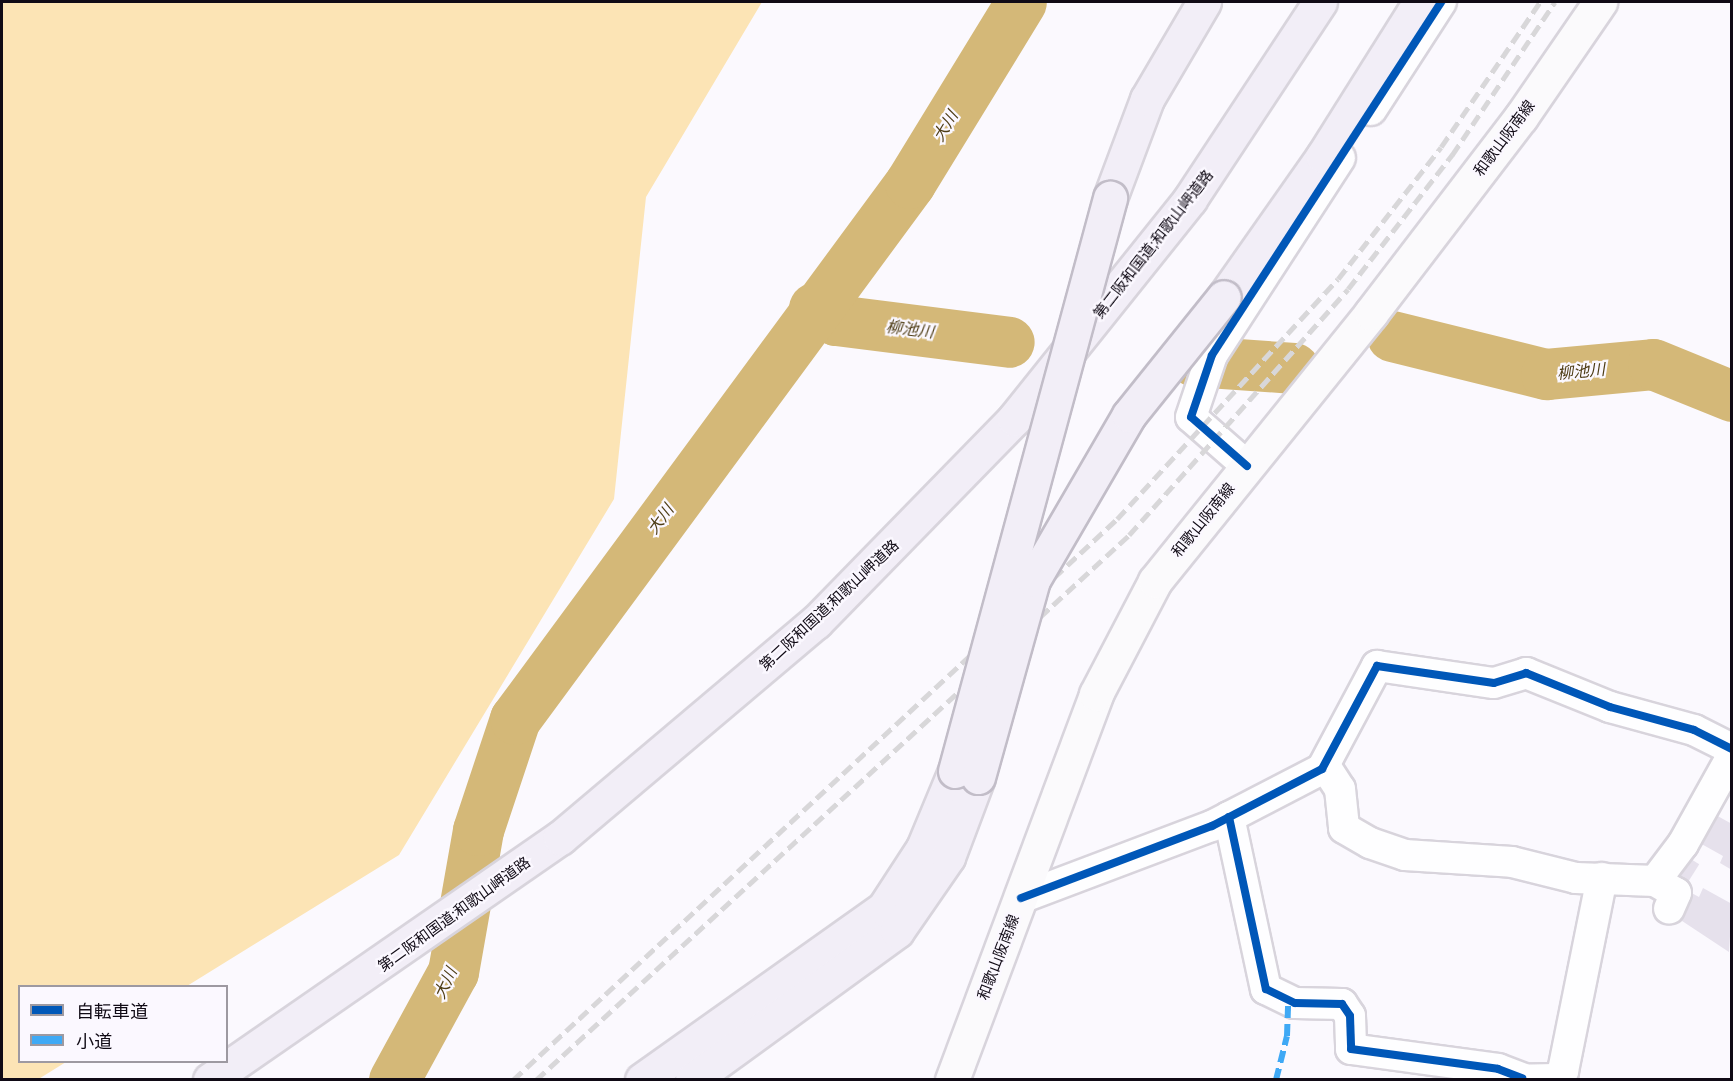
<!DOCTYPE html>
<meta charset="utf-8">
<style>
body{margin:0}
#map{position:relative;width:1733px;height:1081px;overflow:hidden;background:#fbf9fe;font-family:"Archivo Narrow","Noto Sans JP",sans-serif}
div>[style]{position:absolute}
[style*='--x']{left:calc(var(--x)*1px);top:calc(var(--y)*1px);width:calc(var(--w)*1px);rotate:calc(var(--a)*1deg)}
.green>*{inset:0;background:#fce4b5}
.river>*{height:51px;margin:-25.5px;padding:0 25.5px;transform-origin:25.5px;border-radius:25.5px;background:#d4b878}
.building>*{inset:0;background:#e6e1ec;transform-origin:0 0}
.roads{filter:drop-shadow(2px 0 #d8d4dc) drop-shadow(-2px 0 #d8d4dc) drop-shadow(0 2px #d8d4dc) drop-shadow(0 -2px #d8d4dc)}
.street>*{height:30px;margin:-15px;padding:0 15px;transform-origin:15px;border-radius:15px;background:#fefeff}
.secondary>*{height:33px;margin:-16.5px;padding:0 16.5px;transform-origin:16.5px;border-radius:16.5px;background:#fbfafc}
.highway>*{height:33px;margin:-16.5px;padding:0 16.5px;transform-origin:16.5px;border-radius:16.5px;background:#f2eef7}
.rail>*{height:4.5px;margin-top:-2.25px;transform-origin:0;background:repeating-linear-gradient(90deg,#d8d7d9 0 12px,transparent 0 18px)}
.bridges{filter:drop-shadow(2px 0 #c2bdc8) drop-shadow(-2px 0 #c2bdc8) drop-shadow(0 2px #c2bdc8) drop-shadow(0 -2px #c2bdc8)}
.highway-bridge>*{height:33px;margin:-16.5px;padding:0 16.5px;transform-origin:16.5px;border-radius:16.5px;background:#f2eef7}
.quiet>*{height:6px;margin-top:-3px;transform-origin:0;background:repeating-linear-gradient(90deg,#3fa9f5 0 12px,transparent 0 18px)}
.cycleway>*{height:8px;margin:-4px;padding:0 4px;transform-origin:4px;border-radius:4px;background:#0057b8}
span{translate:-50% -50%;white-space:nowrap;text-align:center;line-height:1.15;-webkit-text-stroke:4.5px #fbf8ff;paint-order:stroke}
.street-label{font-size:15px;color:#100a15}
.water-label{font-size:16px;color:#4e3d16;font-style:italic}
.frame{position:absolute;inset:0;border:3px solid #100a15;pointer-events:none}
.legend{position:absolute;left:18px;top:985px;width:210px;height:78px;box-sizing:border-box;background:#fbf8ff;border:2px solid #9d99a1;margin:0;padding:8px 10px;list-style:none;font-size:18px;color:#100a15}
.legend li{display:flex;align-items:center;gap:12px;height:30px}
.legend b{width:30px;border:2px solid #9d99a1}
</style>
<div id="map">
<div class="green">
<div style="clip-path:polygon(2px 2px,762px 2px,646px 197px,614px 499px,399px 855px,187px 986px,20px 986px,20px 1062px,66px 1062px,37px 1080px,2px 1079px)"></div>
</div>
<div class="river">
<div style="--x:814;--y:308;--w:25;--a:29"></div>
<div style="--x:836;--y:320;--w:174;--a:7.2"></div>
<div style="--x:1392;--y:336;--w:159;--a:13.9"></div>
<div style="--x:1546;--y:374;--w:107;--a:-5.3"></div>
<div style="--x:1653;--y:364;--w:85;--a:22.1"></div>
<div style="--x:1194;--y:361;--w:100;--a:4"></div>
<div style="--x:394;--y:1080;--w:123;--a:-61.4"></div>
<div style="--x:453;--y:972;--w:144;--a:-80"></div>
<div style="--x:478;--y:830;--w:117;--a:-71.6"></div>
<div style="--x:515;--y:719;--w:666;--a:-53.61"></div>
<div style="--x:910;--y:183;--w:212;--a:-58.5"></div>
</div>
<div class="building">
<div style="clip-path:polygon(1705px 809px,1732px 824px,1732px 870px,1720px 863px,1723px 856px,1689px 837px)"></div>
<div style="left:1678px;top:851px;width:25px;height:31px;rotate:32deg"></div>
<div style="clip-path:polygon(1703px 888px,1732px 904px,1729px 952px,1673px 915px,1686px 890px,1699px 897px)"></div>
</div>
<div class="roads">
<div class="street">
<div style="--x:1371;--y:110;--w:129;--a:-57.1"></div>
<div style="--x:1247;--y:466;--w:74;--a:-138.8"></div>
<div style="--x:1191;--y:417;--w:65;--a:-71.3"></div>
<div style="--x:1212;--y:355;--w:235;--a:-57"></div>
<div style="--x:1325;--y:766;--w:27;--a:57"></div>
<div style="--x:1340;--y:789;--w:39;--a:84"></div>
<div style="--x:1344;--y:828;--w:30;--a:30"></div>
<div style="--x:1370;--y:843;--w:37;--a:19"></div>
<div style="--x:1405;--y:855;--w:107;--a:3.7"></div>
<div style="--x:1512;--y:862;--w:66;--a:14"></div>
<div style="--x:1576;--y:878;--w:79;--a:2.2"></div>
<div style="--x:1655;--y:881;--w:24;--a:30"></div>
<div style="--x:1676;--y:893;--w:17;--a:114"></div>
<div style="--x:1229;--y:817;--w:176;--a:77.9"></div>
<div style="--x:1266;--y:989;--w:32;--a:26"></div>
<div style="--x:1295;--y:1003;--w:47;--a:1.2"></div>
<div style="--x:1342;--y:1004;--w:14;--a:56"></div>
<div style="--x:1350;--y:1016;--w:33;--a:88"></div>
<div style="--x:1351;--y:1049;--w:148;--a:7.7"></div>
<div style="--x:1498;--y:1069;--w:26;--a:21"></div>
<div style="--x:1655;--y:881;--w:46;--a:-52.9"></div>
<div style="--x:1683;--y:844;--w:101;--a:-60.9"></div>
<div style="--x:1021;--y:898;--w:204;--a:-20.7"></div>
<div style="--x:1212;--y:826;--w:124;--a:-27.4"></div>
<div style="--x:1322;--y:769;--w:117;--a:-61.9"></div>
<div style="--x:1377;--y:666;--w:118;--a:8.3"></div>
<div style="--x:1494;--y:683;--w:34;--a:-17"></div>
<div style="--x:1526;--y:673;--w:91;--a:22"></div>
<div style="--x:1610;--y:707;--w:87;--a:15.3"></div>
<div style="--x:1694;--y:730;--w:42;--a:26.6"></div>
<div style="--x:1507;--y:1080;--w:49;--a:-1.2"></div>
<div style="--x:1556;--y:1079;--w:11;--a:-49"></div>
<div style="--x:1563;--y:1071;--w:197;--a:-78.6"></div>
</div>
<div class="secondary">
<div style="--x:952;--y:1080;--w:412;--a:-69.5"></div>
<div style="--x:1096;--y:694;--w:127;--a:-62.4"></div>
<div style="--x:1155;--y:581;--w:344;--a:-51.1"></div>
<div style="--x:1371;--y:313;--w:247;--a:-52.6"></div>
<div style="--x:1521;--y:117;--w:140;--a:-55.5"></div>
</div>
<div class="highway">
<div style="--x:1110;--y:198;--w:106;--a:-69.5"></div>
<div style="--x:1147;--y:99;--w:113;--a:-59.6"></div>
<div style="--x:1224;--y:297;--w:172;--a:-54.9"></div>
<div style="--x:1323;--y:156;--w:182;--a:-57.8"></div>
<div style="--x:210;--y:1080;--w:426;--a:-34.7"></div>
<div style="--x:560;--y:838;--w:335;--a:-40.2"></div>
<div style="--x:816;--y:622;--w:284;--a:-45.7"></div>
<div style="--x:1014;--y:419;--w:282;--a:-51.3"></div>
<div style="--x:1190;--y:199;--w:236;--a:-56.6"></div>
<div style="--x:642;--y:1080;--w:297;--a:-35.4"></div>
<div style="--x:884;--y:908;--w:72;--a:-57"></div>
<div style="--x:923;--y:848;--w:83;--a:-67.4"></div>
<div style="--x:692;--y:1080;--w:253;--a:-36"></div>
<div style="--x:897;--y:931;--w:90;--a:-55.4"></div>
<div style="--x:948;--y:857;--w:85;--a:-69.4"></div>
</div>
</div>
<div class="rail">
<div style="--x:513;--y:1080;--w:824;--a:-42.89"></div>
<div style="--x:1117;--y:519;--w:326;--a:-47.4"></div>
<div style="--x:1338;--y:279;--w:167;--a:-52"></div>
<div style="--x:1441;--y:147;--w:176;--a:-55.7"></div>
<div style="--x:536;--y:1080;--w:805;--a:-42.58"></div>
<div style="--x:1129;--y:535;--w:329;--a:-48.3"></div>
<div style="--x:1348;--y:289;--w:170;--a:-52.2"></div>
<div style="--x:1452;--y:155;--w:184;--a:-56.1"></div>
</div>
<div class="bridges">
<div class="highway-bridge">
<div style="--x:955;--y:771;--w:594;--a:-74.86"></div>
<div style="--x:978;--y:777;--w:205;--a:-74.4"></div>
<div style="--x:1033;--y:580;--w:191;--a:-59.8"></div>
<div style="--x:1129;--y:415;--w:151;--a:-51.2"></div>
</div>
</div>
<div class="quiet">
<div style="--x:1276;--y:1080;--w:45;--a:-76"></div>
<div style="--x:1287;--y:1036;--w:35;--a:-88"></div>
</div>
<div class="cycleway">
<div style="--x:1247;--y:466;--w:74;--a:-138.8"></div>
<div style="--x:1191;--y:417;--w:65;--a:-71.3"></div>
<div style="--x:1212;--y:355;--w:421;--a:-57"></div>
<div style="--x:1229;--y:817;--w:176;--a:77.9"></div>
<div style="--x:1266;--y:989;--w:32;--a:26"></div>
<div style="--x:1295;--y:1003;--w:47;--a:1.2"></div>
<div style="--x:1342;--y:1004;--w:14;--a:56"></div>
<div style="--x:1350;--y:1016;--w:33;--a:88"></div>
<div style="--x:1351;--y:1049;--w:148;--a:7.7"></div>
<div style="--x:1498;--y:1069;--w:26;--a:21"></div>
<div style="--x:1021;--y:898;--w:204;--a:-20.7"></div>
<div style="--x:1212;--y:826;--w:124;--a:-27.4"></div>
<div style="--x:1322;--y:769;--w:117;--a:-61.9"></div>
<div style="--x:1377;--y:666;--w:118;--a:8.3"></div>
<div style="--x:1494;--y:683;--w:34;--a:-17"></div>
<div style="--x:1526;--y:673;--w:91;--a:22"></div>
<div style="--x:1610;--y:707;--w:87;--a:15.3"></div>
<div style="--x:1694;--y:730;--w:42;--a:26.6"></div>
</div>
<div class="street-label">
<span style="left:1504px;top:138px;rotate:-53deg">和歌山阪南線</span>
<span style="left:1153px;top:244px;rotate:-52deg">第二阪和国道;和歌山岬道路</span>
<span style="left:1203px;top:520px;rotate:-51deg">和歌山阪南線</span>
<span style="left:829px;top:605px;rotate:-43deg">第二阪和国道;和歌山岬道路</span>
<span style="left:454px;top:914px;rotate:-36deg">第二阪和国道;和歌山岬道路</span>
<span style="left:998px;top:957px;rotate:-69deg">和歌山阪南線</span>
</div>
<div class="water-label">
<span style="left:945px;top:126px;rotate:-59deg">大川</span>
<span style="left:910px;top:329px;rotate:7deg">柳池川</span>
<span style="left:1581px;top:371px;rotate:-5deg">柳池川</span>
<span style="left:660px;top:519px;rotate:-54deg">大川</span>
<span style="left:445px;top:983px;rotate:-65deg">大川</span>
</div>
<div class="frame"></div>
<ul class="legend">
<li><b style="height:8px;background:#0057b8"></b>自転車道</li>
<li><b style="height:8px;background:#3fa9f5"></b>小道</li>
</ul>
</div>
